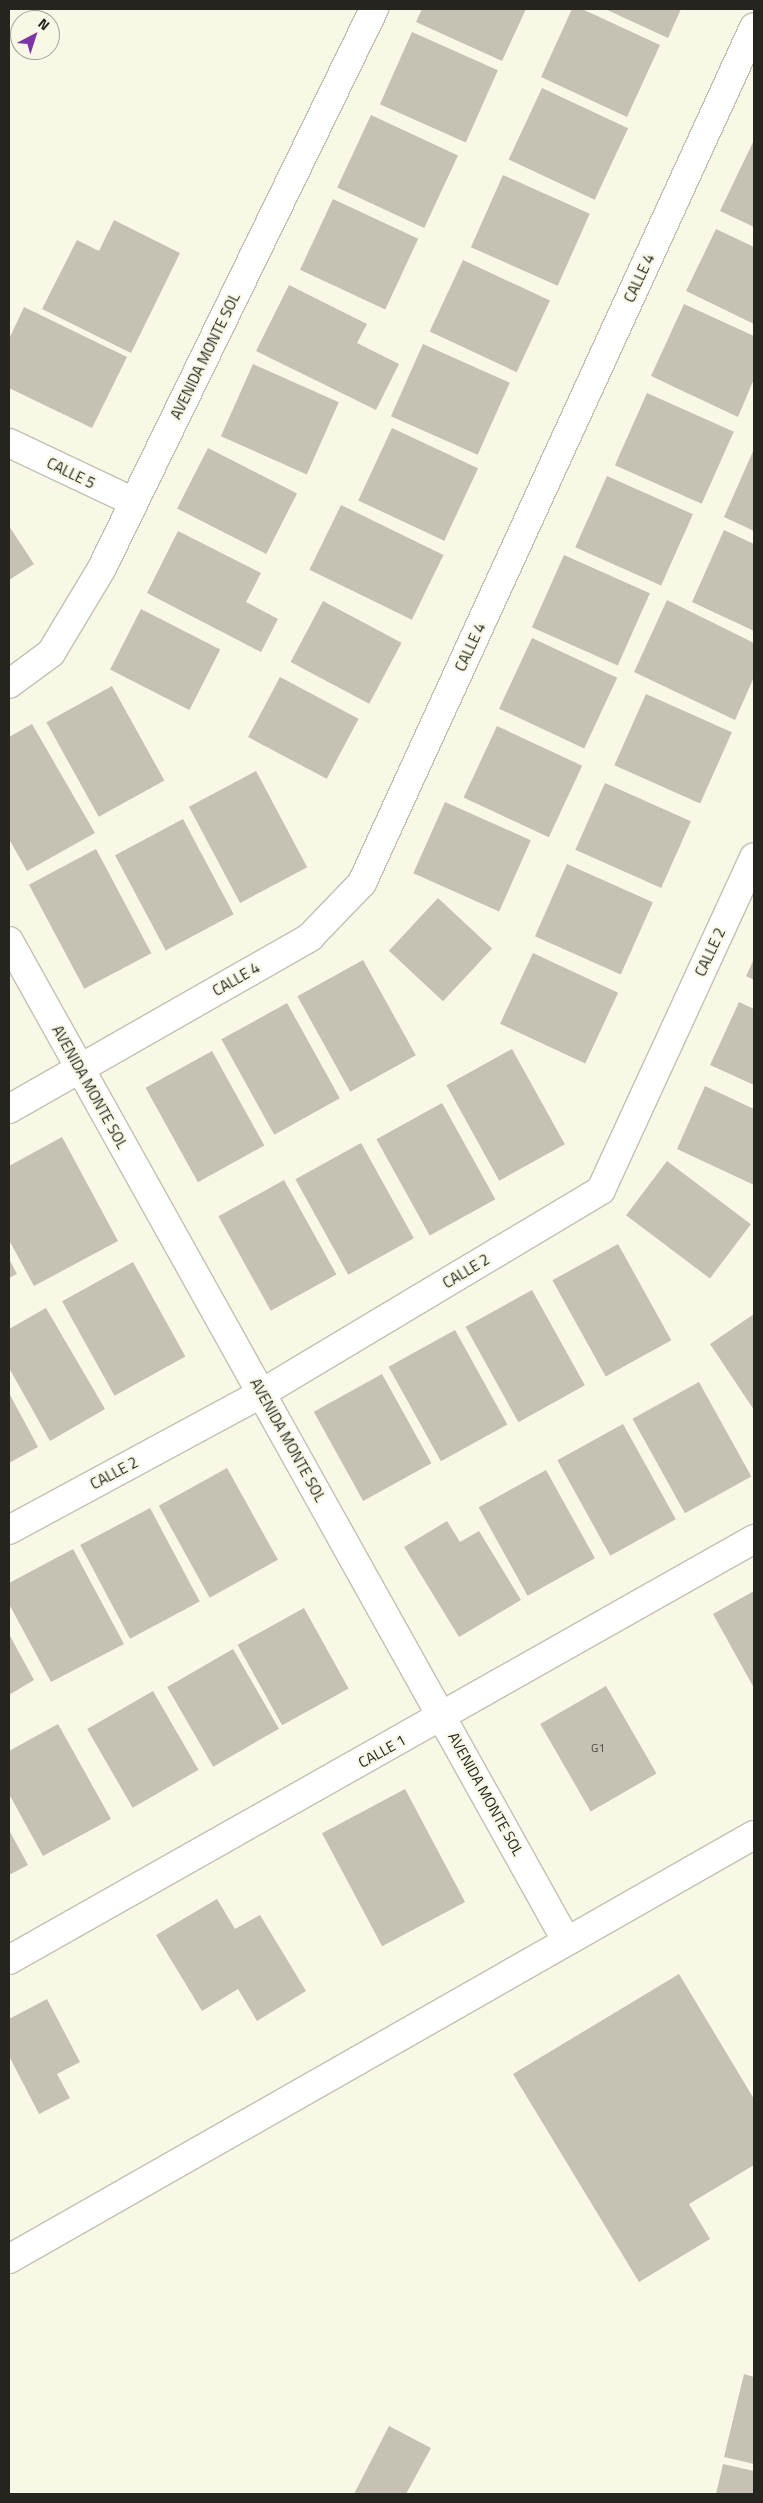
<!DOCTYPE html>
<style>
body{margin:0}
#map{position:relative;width:763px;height:2503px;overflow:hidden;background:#f9f7e6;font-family:"Titillium Web",sans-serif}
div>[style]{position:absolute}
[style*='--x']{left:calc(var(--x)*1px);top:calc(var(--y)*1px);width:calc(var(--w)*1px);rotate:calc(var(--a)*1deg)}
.building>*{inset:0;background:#c5c2b3;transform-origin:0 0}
.roads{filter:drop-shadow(1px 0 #c3c1b1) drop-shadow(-1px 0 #c3c1b1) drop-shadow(0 1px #c3c1b1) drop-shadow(0 -1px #c3c1b1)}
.minor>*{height:28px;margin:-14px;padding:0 14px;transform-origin:14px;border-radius:14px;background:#fff}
span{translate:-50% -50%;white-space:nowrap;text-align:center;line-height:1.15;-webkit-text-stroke:4.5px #f9f7e6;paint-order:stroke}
.number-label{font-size:12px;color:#4d4c43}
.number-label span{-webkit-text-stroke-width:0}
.street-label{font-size:15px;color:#25241e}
.frame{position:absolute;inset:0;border:10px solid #25241e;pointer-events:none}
.north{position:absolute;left:10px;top:10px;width:50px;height:50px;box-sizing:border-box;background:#f9f7e6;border:1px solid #a4a396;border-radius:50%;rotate:40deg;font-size:14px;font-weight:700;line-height:20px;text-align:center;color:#25241e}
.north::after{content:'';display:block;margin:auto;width:18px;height:22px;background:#7c34a6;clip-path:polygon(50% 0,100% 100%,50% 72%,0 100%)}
</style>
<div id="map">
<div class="building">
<div style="clip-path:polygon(422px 9px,526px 9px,502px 61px,416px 22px)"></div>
<div style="clip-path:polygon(572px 9px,582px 9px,660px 45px,627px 117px,541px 77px)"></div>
<div style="clip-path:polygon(605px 9px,681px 9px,668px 38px)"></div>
<div style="left:412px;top:32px;width:94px;height:79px;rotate:24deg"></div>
<div style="left:542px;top:88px;width:95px;height:79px;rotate:25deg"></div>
<div style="left:371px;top:115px;width:96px;height:80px;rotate:25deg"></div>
<div style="clip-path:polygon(754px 140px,754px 227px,720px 211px)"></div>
<div style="left:503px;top:175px;width:95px;height:79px;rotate:24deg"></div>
<div style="left:333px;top:199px;width:94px;height:78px;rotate:25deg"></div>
<div style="clip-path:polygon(114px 220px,180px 253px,131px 353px,42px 309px,77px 240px,99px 251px)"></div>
<div style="clip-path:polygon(716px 229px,754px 247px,754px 324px,686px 291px)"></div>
<div style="left:463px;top:260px;width:96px;height:79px;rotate:25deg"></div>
<div style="clip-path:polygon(289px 285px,367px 324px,357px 343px,399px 364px,376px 410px,256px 351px)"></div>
<div style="clip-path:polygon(684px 304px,754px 336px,754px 379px,738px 417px,651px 376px)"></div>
<div style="clip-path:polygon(24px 307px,127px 357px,92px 428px,9px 388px,9px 339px)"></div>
<div style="left:423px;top:344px;width:95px;height:79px;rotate:24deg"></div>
<div style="left:253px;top:364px;width:94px;height:79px;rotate:24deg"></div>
<div style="left:647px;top:393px;width:95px;height:79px;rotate:24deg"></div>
<div style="left:392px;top:428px;width:95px;height:80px;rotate:25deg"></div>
<div style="left:208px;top:448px;width:100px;height:68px;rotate:27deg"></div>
<div style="clip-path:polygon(754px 449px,754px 531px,724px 517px)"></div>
<div style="left:607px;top:476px;width:94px;height:78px;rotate:24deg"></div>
<div style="left:341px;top:505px;width:114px;height:72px;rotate:26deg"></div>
<div style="clip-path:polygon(9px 526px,34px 564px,9px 580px)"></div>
<div style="clip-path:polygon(724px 530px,754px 544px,754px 631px,692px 602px)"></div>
<div style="clip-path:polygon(178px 531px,261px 573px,246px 602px,278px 619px,261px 652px,147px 593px)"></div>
<div style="left:564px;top:555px;width:94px;height:79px;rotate:24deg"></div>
<div style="clip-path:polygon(667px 600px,754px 643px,754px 677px,735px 720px,634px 672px)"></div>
<div style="left:323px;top:601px;width:89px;height:69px;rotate:28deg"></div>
<div style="left:141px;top:609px;width:89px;height:68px;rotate:27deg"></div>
<div style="left:532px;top:638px;width:94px;height:78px;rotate:25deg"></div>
<div style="left:280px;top:677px;width:89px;height:68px;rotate:28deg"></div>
<div style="left:112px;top:686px;width:108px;height:75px;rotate:61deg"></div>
<div style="left:646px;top:694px;width:94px;height:78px;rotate:24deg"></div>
<div style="clip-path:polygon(32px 724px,95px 833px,27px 871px,9px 839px,9px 737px)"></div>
<div style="left:497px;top:726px;width:94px;height:79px;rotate:25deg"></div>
<div style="left:256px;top:771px;width:109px;height:76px;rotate:62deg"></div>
<div style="left:605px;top:783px;width:94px;height:73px;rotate:24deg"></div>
<div style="left:445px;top:802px;width:94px;height:78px;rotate:24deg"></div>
<div style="left:183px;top:819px;width:108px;height:77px;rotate:62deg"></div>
<div style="left:96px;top:849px;width:118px;height:76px;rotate:62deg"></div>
<div style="left:567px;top:864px;width:94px;height:79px;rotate:24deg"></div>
<div style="left:438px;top:898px;width:74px;height:72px;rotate:43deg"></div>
<div style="left:533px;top:953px;width:94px;height:78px;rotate:25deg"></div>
<div style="clip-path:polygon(754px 959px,754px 980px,746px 976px)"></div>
<div style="left:363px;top:960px;width:109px;height:75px;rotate:61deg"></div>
<div style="clip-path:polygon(739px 1002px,754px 1009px,754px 1085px,710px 1065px)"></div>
<div style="left:287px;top:1003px;width:109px;height:75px;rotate:61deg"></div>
<div style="left:512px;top:1049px;width:109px;height:75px;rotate:61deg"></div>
<div style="left:212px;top:1051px;width:108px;height:76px;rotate:61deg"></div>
<div style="clip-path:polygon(705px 1086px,754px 1109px,754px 1185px,677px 1149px)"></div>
<div style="left:442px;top:1103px;width:110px;height:75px;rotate:61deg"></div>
<div style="clip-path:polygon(62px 1137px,118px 1241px,34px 1286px,9px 1240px,9px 1166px)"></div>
<div style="left:361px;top:1143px;width:109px;height:75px;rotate:61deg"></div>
<div style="left:667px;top:1161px;width:105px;height:68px;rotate:37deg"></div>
<div style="left:284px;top:1180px;width:108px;height:75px;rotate:61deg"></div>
<div style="left:618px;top:1244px;width:110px;height:75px;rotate:61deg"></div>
<div style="clip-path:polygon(9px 1259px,17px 1274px,9px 1278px)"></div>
<div style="left:133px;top:1262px;width:108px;height:81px;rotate:61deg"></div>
<div style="left:532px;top:1290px;width:109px;height:76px;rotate:61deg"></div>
<div style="clip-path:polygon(46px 1308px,105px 1409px,50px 1441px,9px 1368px,9px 1329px)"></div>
<div style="clip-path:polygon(754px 1314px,754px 1410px,710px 1344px)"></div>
<div style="left:455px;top:1330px;width:108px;height:76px;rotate:61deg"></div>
<div style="left:382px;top:1374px;width:102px;height:78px;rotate:61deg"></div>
<div style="left:699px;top:1382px;width:108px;height:76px;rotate:61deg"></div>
<div style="clip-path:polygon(9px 1393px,38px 1447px,9px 1463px)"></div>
<div style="left:623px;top:1424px;width:109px;height:75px;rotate:61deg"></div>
<div style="left:227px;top:1468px;width:105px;height:78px;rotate:61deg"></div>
<div style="left:546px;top:1470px;width:101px;height:77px;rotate:61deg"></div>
<div style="left:150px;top:1508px;width:106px;height:79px;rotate:62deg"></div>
<div style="clip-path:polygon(447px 1521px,460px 1542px,479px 1531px,521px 1600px,459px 1637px,404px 1547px)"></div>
<div style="clip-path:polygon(73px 1549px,124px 1644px,51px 1682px,9px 1604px,9px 1583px)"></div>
<div style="clip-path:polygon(754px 1591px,754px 1688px,713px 1614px)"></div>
<div style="left:304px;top:1608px;width:92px;height:76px;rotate:61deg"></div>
<div style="clip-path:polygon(9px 1634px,34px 1680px,9px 1695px)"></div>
<div style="left:233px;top:1649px;width:92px;height:76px;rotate:60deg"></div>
<div style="left:606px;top:1686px;width:101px;height:76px;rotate:60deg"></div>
<div style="left:153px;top:1691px;width:91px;height:76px;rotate:60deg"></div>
<div style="clip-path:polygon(58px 1724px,111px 1819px,43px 1856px,9px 1794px,9px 1751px)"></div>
<div style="left:405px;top:1789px;width:128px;height:94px;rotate:62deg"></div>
<div style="clip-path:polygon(9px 1830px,28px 1865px,9px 1875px)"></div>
<div style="clip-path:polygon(217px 1899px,235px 1929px,260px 1915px,306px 1991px,257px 2021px,238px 1989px,202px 2011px,156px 1935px)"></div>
<div style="clip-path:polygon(679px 1974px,754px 2099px,754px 2165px,689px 2204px,710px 2239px,639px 2282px,513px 2074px)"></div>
<div style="clip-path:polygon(47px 1999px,80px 2062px,57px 2074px,70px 2098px,39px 2114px,9px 2056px,9px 2019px)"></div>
<div style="clip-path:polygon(744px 2374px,754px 2377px,754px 2464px,724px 2457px)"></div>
<div style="clip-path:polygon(389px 2426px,431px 2448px,406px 2494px,354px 2494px)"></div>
<div style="clip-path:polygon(723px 2464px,754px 2471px,754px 2494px,716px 2494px)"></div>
</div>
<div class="roads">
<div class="minor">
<div style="--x:9;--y:443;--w:138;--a:25.3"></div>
<div style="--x:9;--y:684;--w:52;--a:-36.4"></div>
<div style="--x:51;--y:653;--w:99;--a:-59"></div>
<div style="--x:102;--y:568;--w:622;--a:-64.05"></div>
<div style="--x:9;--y:941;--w:1144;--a:60.86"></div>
<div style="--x:9;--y:1109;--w:347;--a:-29.7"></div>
<div style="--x:310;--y:937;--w:75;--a:-46.1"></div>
<div style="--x:362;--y:883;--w:941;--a:-65.39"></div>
<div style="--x:9;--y:1530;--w:288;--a:-28.4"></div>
<div style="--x:262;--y:1393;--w:395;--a:-30.9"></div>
<div style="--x:601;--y:1190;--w:366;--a:-65.3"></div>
<div style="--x:9;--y:1960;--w:856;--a:-29.47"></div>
<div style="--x:9;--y:2259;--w:857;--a:-29.65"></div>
</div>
</div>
<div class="number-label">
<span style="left:598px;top:1748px">G1</span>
</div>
<div class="street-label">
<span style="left:639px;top:278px;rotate:-65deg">CALLE 4</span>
<span style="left:205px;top:356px;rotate:-64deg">AVENIDA MONTE SOL</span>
<span style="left:71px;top:473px;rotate:26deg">CALLE 5</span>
<span style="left:470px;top:647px;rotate:-65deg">CALLE 4</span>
<span style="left:710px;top:952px;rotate:-65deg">CALLE 2</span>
<span style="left:236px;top:979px;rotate:-30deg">CALLE 4</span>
<span style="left:90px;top:1087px;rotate:61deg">AVENIDA MONTE SOL</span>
<span style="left:466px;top:1271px;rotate:-31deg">CALLE 2</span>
<span style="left:288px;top:1440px;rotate:61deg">AVENIDA MONTE SOL</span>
<span style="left:114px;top:1473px;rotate:-28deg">CALLE 2</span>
<span style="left:382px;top:1751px;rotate:-29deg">CALLE 1</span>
<span style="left:486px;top:1794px;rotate:61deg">AVENIDA MONTE SOL</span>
</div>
<div class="frame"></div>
<div class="north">N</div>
</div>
